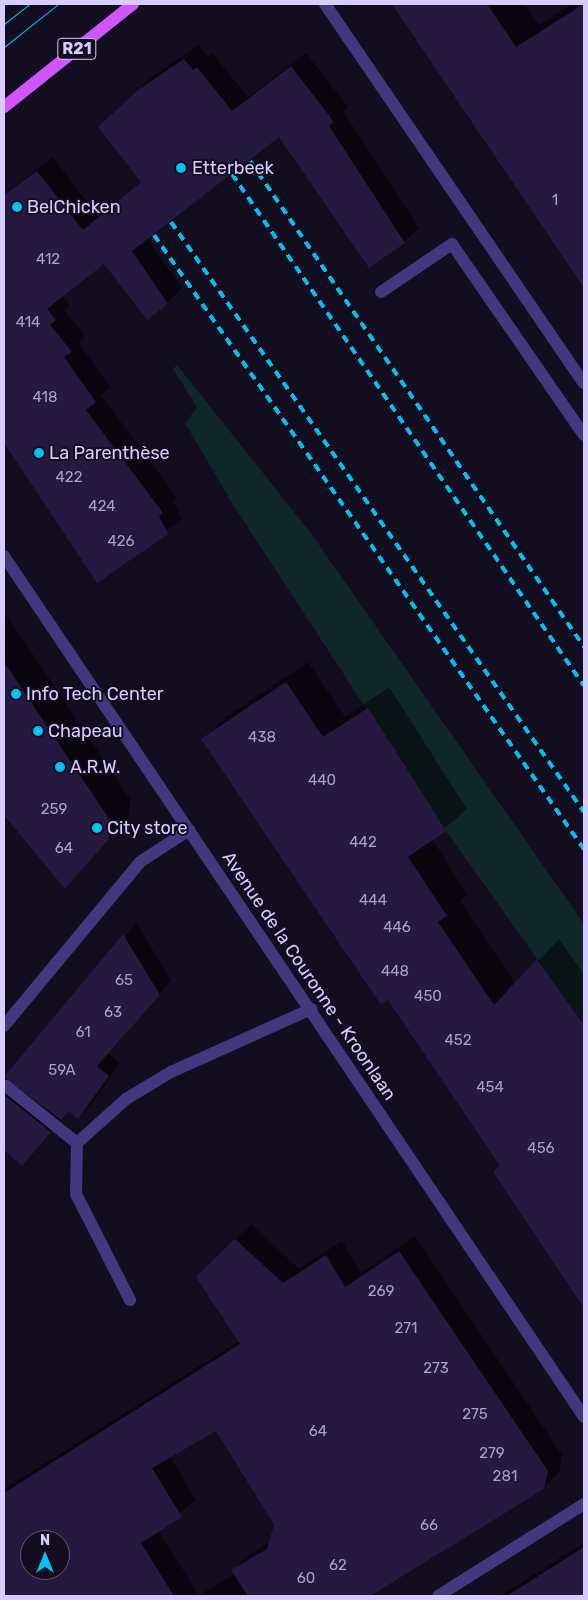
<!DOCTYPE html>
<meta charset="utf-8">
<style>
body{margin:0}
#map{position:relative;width:588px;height:1600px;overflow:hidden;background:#120d1f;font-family:Rubik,sans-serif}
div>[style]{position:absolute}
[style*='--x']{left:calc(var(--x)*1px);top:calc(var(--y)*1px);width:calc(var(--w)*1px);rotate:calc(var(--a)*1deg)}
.green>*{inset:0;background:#102729}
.shadow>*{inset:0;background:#0007}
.building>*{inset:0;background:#251940}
.service>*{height:12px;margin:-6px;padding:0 6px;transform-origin:6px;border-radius:6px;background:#43387e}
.minor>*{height:12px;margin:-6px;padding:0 6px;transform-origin:6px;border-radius:6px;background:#43387e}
.tertiary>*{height:12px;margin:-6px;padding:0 6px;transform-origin:6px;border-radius:6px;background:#43387e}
.primary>*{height:12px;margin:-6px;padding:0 6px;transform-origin:6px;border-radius:6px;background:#d055fd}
.tram>*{height:1px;margin:-0.5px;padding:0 0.5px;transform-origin:0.5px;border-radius:0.5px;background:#03c1f3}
.rail>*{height:4px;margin-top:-2px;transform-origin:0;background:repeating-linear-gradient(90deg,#03c1f3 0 8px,transparent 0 14px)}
.dots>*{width:14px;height:14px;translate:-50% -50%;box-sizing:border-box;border:2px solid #120d1f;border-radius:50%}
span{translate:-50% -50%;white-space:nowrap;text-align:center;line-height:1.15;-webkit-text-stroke:4px #120d1f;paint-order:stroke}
.number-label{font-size:15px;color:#aa9fce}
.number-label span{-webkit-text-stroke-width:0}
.shield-label span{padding:1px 4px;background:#120d1f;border:1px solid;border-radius:4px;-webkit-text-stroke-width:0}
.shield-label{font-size:16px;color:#d7ccfe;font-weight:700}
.poi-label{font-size:18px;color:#d7ccfe}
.left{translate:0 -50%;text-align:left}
.street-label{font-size:18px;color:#d7ccfe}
.frame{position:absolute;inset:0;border:5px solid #d7ccfe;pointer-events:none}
.north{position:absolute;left:20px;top:1530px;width:50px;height:50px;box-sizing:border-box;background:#120d1f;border:1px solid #615978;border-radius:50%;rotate:0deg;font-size:14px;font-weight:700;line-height:20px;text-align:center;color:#d7ccfe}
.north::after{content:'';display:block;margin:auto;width:18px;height:22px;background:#03c1f3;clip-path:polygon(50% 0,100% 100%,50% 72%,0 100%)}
</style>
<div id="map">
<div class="green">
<div style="clip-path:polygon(177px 365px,310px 532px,584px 924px,584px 1025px,446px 831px,232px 503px,185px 423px,197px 407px,173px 369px)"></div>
</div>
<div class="shadow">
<div style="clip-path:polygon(411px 4px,525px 4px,539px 25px,572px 4px,584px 4px,584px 286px,401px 14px)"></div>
<div style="clip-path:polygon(199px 45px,208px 56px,212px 53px,248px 97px,306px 53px,348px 107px,343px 111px,419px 228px,404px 242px,279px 136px,147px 238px,182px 288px,167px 303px,147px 318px,104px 262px,62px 295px,70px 305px,64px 310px,85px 336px,79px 343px,110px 387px,101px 395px,177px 498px,173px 501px,182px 519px,97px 581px,4px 442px,4px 195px,53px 157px,98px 217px,142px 181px,114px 113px,154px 75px)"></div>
<div style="clip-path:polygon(4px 611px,130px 799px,129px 817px,65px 888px,4px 812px)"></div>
<div style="clip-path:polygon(308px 662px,345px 717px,389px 687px,467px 809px,432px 839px,467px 894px,460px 901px,516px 984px,559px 939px,584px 974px,584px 1306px,495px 1172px,501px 1166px,388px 998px,203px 739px,224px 718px)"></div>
<div style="clip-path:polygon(137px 923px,171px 981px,109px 1053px,120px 1063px,91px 1105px,78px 1118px,70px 1110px,22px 1164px,4px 1148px,4px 1078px)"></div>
<div style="clip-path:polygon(evenodd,251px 1224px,299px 1269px,342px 1241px,361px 1273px,415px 1236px,562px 1455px,559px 1472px,543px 1488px,367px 1596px,4px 1596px,4px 1489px,239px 1341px,198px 1278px,251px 1224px,217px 1429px,276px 1524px,271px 1542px,248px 1555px,232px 1571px,235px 1574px,199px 1595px,158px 1531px,196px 1500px,170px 1457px,217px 1429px,251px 1224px,30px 1540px,60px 1540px,60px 1570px,30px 1570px,30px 1540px)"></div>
<div style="clip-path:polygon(584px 1543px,584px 1596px,499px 1596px)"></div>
</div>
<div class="building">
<div style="clip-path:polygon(392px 4px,487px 4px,516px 47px,584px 4px,584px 288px)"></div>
<div style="clip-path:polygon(184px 59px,193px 70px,197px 67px,232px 111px,291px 66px,334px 122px,329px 126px,405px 243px,369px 268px,279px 137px,132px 251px,168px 304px,147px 320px,104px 264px,47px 309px,56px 320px,50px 325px,72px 352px,64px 357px,96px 402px,86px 410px,163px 513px,159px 516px,168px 534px,97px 583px,4px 443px,4px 195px,37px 171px,83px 230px,141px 182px,98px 127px,138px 90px)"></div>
<div style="clip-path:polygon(4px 662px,110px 820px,109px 839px,65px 889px,4px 815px)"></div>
<div style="clip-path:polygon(286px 682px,323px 737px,368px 708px,407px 769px,446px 831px,408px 857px,447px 916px,438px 922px,494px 1005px,537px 959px,584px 1025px,584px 1308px,493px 1172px,500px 1166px,388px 1000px,381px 1005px,201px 739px)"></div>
<div style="clip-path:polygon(123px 934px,160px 995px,97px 1066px,109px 1076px,78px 1119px,69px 1111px,61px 1120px,4px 1077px)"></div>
<div style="clip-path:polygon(4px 1095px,51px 1132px,22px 1166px,4px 1150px)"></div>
<div style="clip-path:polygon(evenodd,235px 1239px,283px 1283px,326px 1255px,345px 1287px,399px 1251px,548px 1471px,544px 1489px,370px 1596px,248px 1596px,231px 1570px,267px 1549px,274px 1525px,216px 1431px,152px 1468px,182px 1517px,141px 1543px,174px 1596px,4px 1596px,4px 1493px,240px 1344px,196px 1277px,235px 1239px,30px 1540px,60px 1540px,60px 1570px,30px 1570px,30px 1540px)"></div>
<div style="clip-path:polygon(584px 1547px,584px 1596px,507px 1596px)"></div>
</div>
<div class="service">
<div style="--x:325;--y:4;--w:459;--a:55.7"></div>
<div style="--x:381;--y:292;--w:86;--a:-34.1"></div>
<div style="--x:452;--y:244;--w:232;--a:55.4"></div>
<div style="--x:6;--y:1086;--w:91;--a:38.8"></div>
<div style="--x:77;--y:1143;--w:51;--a:91.1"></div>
<div style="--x:76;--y:1194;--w:119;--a:63"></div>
<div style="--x:77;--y:1143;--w:66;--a:-41.9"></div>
<div style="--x:126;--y:1099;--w:52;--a:-31"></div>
<div style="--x:171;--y:1072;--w:154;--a:-24.2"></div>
</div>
<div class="minor">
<div style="--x:4;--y:1026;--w:213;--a:-50.3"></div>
<div style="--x:140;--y:862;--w:59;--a:-33.1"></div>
<div style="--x:438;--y:1596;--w:173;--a:-32.2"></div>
</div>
<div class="tertiary">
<div style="--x:4;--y:556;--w:1038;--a:56.03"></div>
</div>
<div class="primary">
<div style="--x:4;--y:107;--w:165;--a:-38.6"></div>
</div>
<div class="tram">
<div style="--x:4;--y:24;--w:33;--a:-38"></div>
<div style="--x:4;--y:47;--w:69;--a:-38.5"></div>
</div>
<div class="rail">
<div style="--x:250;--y:161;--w:590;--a:55.5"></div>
<div style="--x:232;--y:174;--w:621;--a:55.49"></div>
<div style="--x:171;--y:222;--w:720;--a:55.01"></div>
<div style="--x:154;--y:235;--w:750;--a:55"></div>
</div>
<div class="dots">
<div style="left:181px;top:168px;background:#03c1f3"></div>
<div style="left:17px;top:207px;background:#03c1f3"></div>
<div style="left:39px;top:453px;background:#03c1f3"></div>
<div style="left:16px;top:694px;background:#03c1f3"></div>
<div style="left:38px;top:731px;background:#03c1f3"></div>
<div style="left:60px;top:767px;background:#03c1f3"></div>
<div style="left:97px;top:828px;background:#03c1f3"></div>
</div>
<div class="number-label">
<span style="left:555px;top:201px">1</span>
<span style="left:48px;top:260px">412</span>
<span style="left:28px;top:323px">414</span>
<span style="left:45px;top:398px">418</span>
<span style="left:69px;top:478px">422</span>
<span style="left:102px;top:507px">424</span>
<span style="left:121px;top:542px">426</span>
<span style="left:262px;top:738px">438</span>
<span style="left:322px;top:781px">440</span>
<span style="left:54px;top:810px">259</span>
<span style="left:363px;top:843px">442</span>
<span style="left:64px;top:849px">64</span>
<span style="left:373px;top:901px">444</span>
<span style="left:397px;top:928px">446</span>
<span style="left:395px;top:972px">448</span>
<span style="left:124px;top:981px">65</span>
<span style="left:428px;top:997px">450</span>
<span style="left:113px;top:1013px">63</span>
<span style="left:83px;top:1033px">61</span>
<span style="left:458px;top:1041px">452</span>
<span style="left:62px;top:1071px">59A</span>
<span style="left:490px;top:1088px">454</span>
<span style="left:541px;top:1149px">456</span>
<span style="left:381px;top:1292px">269</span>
<span style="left:406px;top:1329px">271</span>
<span style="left:436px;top:1369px">273</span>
<span style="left:475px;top:1415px">275</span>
<span style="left:318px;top:1432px">64</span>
<span style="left:492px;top:1454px">279</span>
<span style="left:505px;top:1477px">281</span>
<span style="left:429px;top:1526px">66</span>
<span style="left:338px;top:1566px">62</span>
<span style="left:306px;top:1579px">60</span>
</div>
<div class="shield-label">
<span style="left:77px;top:49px">R21</span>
</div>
<div class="poi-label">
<span class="left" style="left:192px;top:168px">Etterbeek</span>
<span class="left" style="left:27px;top:207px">BelChicken</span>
<span class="left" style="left:49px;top:453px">La Parenthèse</span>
<span class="left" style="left:26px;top:694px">Info Tech Center</span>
<span class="left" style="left:48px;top:731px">Chapeau</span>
<span class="left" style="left:70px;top:767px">A.R.W.</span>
<span class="left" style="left:107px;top:828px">City store</span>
</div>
<div class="street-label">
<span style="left:309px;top:976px;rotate:56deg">Avenue de la Couronne - Kroonlaan</span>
</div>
<div class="frame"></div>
<div class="north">N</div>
</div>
